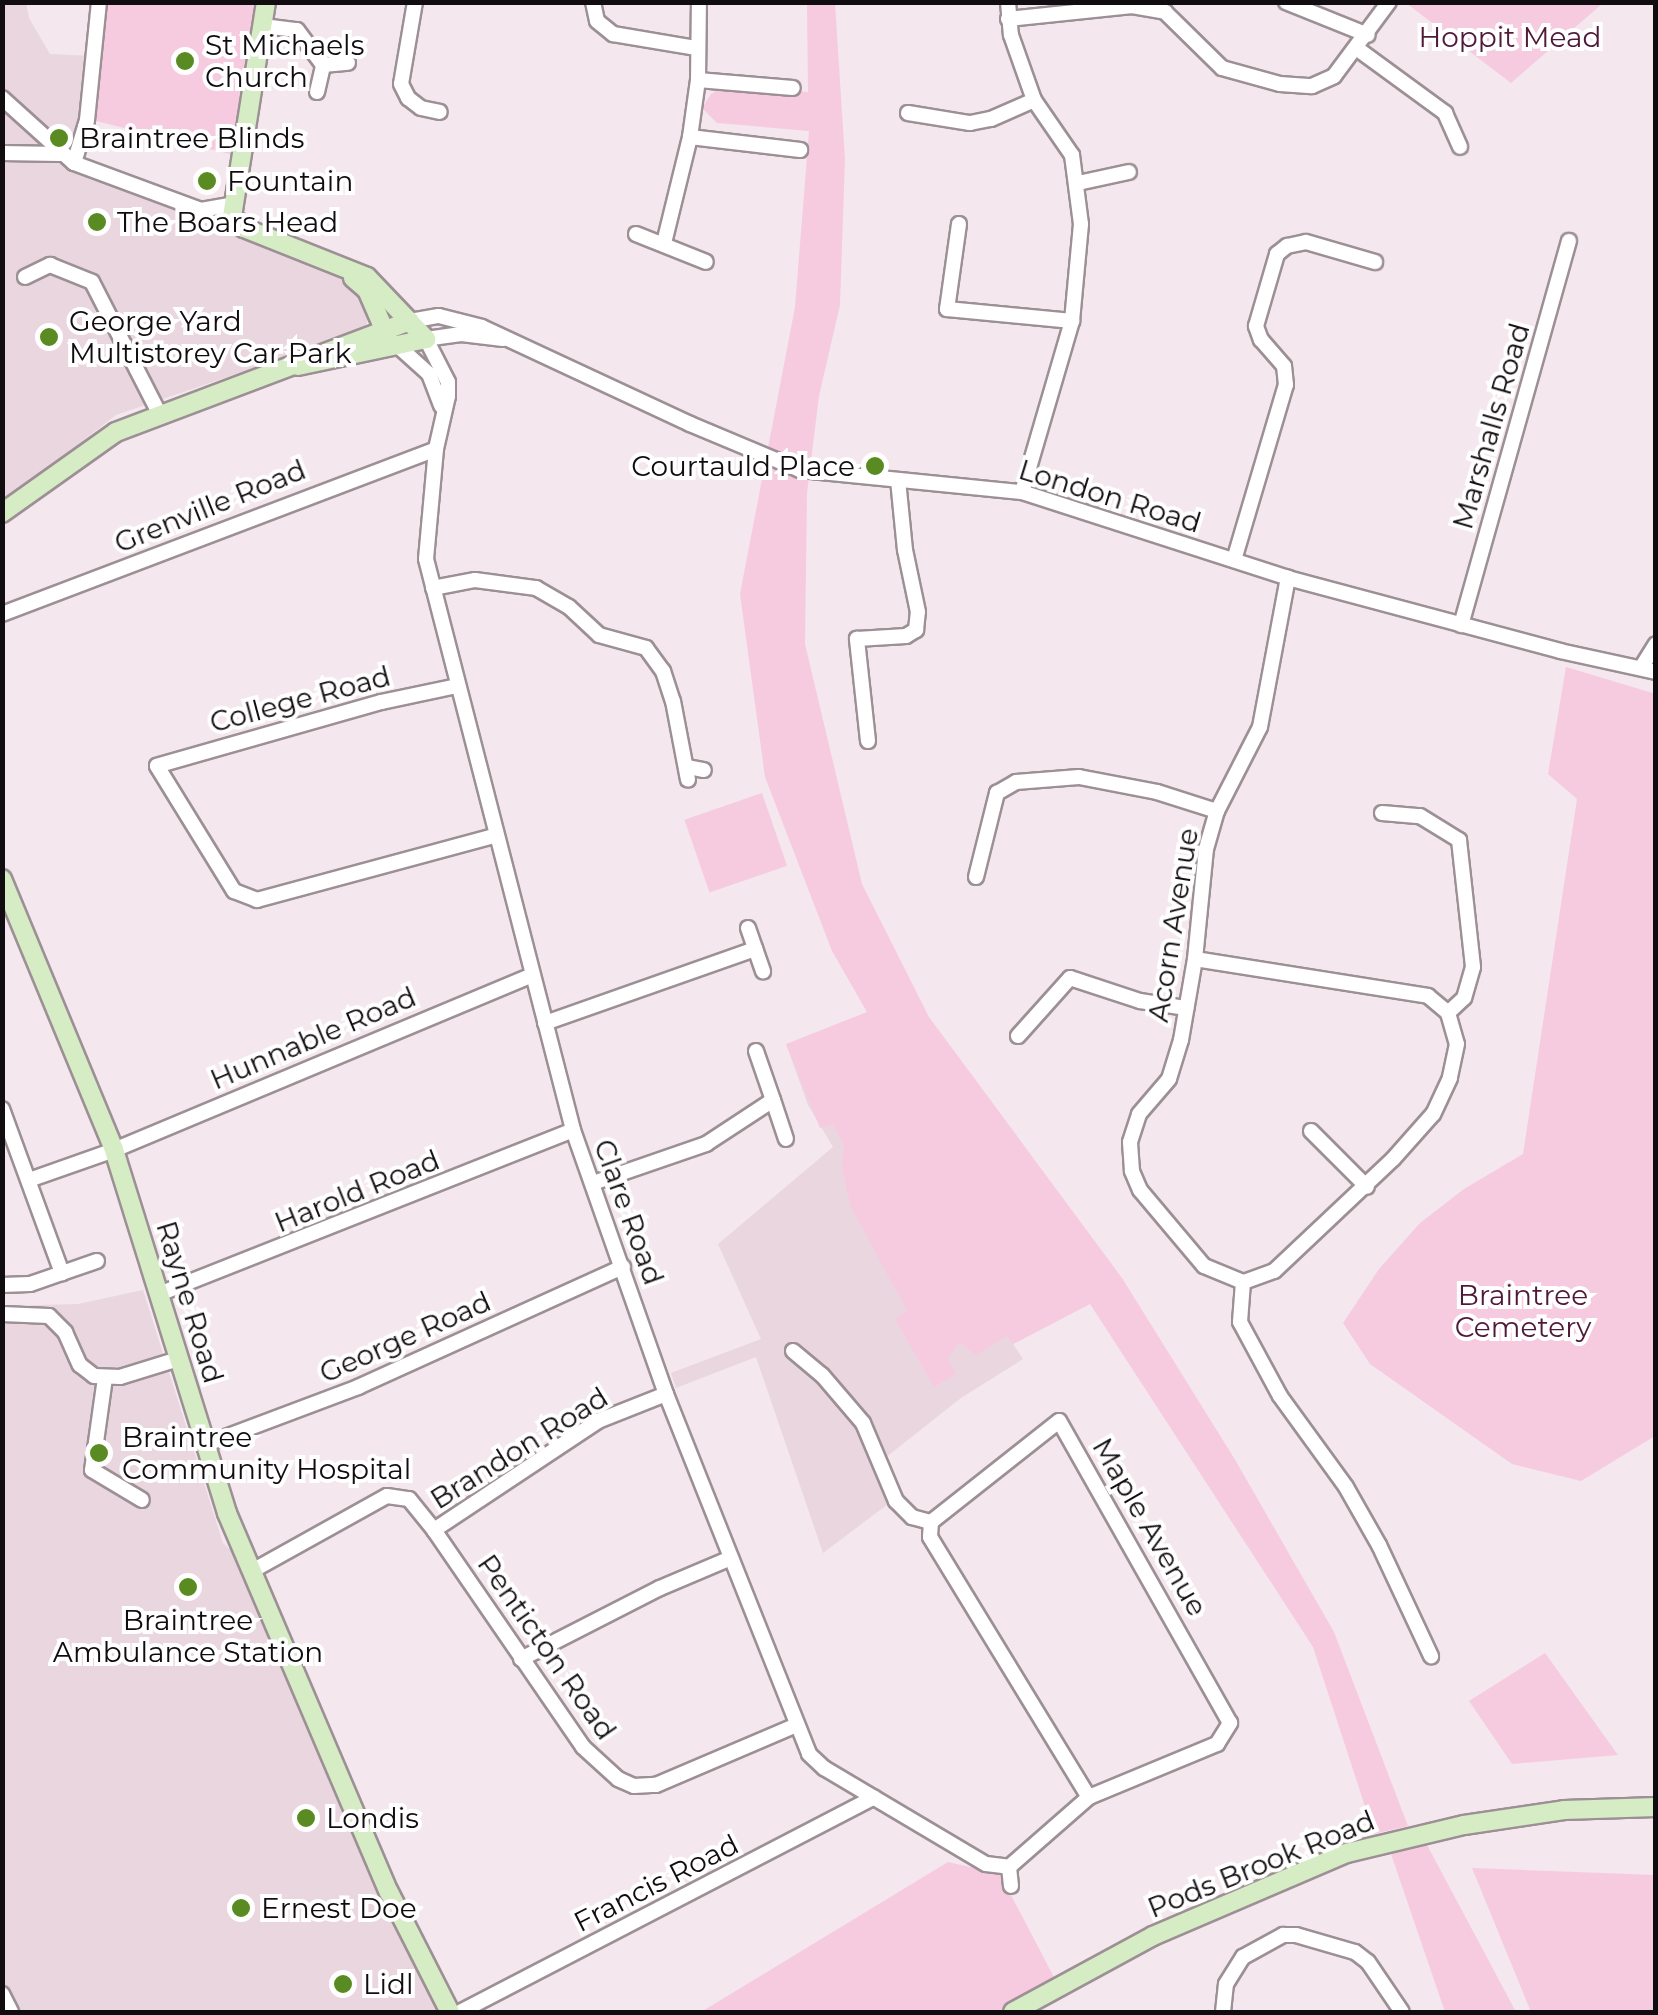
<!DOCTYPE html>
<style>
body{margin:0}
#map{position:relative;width:1658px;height:2015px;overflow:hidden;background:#f4e7ee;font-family:Montserrat,sans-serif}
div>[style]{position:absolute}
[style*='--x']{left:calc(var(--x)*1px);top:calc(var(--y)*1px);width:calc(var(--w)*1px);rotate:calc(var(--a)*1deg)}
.built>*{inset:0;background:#ead6df}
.green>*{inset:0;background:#f6cbe0;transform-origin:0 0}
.roads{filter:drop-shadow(2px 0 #9c9095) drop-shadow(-2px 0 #9c9095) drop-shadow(0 2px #9c9095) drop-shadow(0 -2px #9c9095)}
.minor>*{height:14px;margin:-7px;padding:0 7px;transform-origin:7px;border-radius:7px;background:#fff}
.major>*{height:18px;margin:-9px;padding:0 9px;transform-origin:9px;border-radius:9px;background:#d6ecc5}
.dots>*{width:28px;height:28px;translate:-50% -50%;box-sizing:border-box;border:5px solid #fff;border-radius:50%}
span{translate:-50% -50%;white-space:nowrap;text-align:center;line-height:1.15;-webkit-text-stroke:8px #fff;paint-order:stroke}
.park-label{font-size:28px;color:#4f1939}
.poi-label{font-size:28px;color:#110c0f}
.left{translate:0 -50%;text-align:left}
.right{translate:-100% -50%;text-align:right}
.street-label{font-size:28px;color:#110c0f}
.frame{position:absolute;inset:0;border:5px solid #110c0f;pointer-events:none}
</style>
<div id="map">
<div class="built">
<div style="clip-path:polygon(26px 2px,29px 18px,50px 54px,92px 56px,72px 167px,341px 273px,361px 288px,369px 314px,366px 326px,342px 338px,116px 415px,3px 503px,2px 3px)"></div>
<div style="clip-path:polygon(786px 1044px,1089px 1304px,1013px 1344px,1023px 1359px,961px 1398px,885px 1458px,900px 1495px,823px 1553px,756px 1357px,676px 1388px,671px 1373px,761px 1339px,718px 1244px,833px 1147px,808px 1105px)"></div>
<div style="clip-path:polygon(143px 1290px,223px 1543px,252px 1571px,450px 2012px,3px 2012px,2px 1306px,78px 1304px)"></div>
</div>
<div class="green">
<div style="clip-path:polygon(106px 3px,257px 3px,230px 154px,96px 121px)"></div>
<div style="clip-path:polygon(807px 3px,835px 3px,845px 159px,840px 305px,819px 396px,807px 493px,805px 644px,862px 884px,929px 1017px,1122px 1278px,1234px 1458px,1334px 1632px,1408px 1826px,1374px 1834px,1313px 1647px,1090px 1304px,1013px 1344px,1007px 1336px,976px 1355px,959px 1342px,948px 1359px,956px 1374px,934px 1387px,895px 1319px,907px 1311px,851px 1207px,842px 1169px,844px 1146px,833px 1124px,820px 1128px,786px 1044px,867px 1012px,832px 951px,765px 777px,740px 594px,795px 307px,809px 131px,717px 123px,702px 108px,711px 94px,726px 85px,808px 92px)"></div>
<div style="clip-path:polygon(1406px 3px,1603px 3px,1511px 83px)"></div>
<div style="clip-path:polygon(1566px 667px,1656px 694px,1655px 1436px,1581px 1481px,1512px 1464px,1370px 1364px,1343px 1323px,1379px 1269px,1420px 1223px,1464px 1189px,1523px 1154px,1577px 799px,1548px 774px)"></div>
<div style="left:762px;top:793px;width:77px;height:82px;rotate:71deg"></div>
<div style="clip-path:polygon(1545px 1653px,1618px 1755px,1512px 1764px,1469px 1701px)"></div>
<div style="clip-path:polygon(1426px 1843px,1516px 2012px,1445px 2012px,1391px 1854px)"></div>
<div style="clip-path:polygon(948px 1862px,1000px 1874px,1058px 1985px,1002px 2012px,701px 2012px)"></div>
<div style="clip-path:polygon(1472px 1868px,1655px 1875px,1655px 2012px,1531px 2012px)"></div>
</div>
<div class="roads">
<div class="minor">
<div style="--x:415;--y:2;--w:83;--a:99.7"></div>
<div style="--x:401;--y:84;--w:16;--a:63"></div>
<div style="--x:408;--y:98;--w:16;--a:38"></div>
<div style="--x:421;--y:108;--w:19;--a:12"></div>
<div style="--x:593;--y:2;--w:19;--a:78"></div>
<div style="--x:597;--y:21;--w:21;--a:39"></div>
<div style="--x:613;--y:34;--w:85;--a:9.5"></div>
<div style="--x:1008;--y:2;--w:33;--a:85"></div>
<div style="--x:1011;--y:35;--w:69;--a:70.5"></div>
<div style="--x:1034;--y:100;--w:67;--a:55.4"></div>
<div style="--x:1072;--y:155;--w:70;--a:82.6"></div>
<div style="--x:1081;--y:224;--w:97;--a:95.3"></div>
<div style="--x:1072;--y:321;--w:178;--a:106.3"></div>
<div style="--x:1286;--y:2;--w:88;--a:21.9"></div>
<div style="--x:1008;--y:19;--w:125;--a:-6"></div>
<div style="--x:1132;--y:6;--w:34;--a:10"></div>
<div style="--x:1165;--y:12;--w:80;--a:44.5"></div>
<div style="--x:1222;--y:68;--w:60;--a:15.4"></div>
<div style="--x:1280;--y:84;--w:32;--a:4"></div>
<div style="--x:1312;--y:86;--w:24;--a:-24"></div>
<div style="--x:1334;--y:76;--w:92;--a:-53.4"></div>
<div style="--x:263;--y:26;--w:34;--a:7"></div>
<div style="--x:297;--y:30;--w:44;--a:53.4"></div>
<div style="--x:1359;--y:50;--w:107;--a:36.2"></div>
<div style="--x:1445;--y:113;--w:37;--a:66"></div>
<div style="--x:698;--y:80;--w:95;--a:4.8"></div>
<div style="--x:317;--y:92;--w:28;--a:-77"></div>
<div style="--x:323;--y:65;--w:25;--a:-5"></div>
<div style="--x:2;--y:98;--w:97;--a:42.1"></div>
<div style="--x:74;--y:163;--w:135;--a:20.3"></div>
<div style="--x:201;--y:210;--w:29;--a:-10"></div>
<div style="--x:908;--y:113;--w:63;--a:9.2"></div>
<div style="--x:970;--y:123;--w:21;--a:-11"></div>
<div style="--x:991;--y:119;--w:47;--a:-23.8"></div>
<div style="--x:690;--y:137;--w:111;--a:6.7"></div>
<div style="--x:2;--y:153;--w:58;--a:1"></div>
<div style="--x:74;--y:163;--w:45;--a:-73.2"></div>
<div style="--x:87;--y:120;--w:119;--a:-84.2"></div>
<div style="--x:1078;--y:183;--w:52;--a:-12.2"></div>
<div style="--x:959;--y:224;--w:86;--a:98"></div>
<div style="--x:947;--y:309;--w:126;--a:5.5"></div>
<div style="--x:636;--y:234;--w:75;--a:21.8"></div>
<div style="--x:664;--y:243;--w:109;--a:-76.2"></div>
<div style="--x:690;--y:137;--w:58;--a:-82"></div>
<div style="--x:698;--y:80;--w:78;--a:-89.3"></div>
<div style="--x:25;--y:277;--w:28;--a:-26"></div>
<div style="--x:50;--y:265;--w:45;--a:22"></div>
<div style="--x:92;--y:282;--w:147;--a:62.9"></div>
<div style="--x:410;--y:321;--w:29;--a:-10"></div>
<div style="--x:439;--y:316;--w:44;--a:14.3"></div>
<div style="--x:482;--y:327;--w:230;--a:25"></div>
<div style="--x:690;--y:424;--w:119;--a:22.7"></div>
<div style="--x:800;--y:470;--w:223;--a:5.7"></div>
<div style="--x:1022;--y:492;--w:280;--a:17.9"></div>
<div style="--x:1288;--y:578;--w:282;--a:15"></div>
<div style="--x:1560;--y:651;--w:98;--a:12.3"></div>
<div style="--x:503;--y:339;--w:42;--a:-173.2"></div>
<div style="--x:461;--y:334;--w:35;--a:172"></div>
<div style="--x:426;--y:339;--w:48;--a:62.9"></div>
<div style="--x:448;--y:382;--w:14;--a:90"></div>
<div style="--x:448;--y:396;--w:54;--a:102.8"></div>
<div style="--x:436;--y:449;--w:110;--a:95.2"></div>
<div style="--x:426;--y:559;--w:590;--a:75.56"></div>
<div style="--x:573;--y:1130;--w:280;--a:70.6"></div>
<div style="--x:666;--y:1394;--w:387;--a:68.3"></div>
<div style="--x:809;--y:1754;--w:21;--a:43"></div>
<div style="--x:824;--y:1768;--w:188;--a:30.7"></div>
<div style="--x:986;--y:1864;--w:23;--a:7"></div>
<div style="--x:398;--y:346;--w:42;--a:42.1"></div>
<div style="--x:429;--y:374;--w:34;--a:69"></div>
<div style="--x:1234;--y:560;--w:183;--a:-73.5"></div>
<div style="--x:1286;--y:385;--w:19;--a:-96"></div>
<div style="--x:1284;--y:366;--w:35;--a:-131"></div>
<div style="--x:1261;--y:340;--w:15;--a:-110"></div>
<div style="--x:1256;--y:326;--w:75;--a:-73.7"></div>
<div style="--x:1277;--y:254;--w:13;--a:-39"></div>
<div style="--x:1287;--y:246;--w:19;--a:-12"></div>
<div style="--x:1306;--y:242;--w:72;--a:16.2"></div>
<div style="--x:433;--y:588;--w:43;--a:-10.8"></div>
<div style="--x:475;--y:580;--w:62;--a:7.5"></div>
<div style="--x:536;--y:588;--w:38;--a:30"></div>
<div style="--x:569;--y:607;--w:41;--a:43"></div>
<div style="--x:599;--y:635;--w:49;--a:15.5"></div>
<div style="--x:646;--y:648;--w:29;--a:54"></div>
<div style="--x:663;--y:671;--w:32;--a:72"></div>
<div style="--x:673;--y:701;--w:80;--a:79.2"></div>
<div style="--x:2;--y:614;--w:464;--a:-20.8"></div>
<div style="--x:1461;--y:625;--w:399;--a:-74.3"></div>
<div style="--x:1641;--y:668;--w:28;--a:-58"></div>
<div style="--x:457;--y:686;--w:78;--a:168.1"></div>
<div style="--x:381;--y:702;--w:233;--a:164.1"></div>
<div style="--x:157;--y:766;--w:147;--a:58.4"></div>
<div style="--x:234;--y:891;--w:25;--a:21"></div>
<div style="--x:257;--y:900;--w:246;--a:-15.1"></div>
<div style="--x:868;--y:741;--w:103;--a:-96.2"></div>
<div style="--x:857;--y:639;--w:49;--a:-3.5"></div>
<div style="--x:906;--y:636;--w:12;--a:-31"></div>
<div style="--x:916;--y:630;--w:18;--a:-84"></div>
<div style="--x:918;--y:612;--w:63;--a:-101.8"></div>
<div style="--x:905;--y:550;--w:70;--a:-95.7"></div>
<div style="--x:688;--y:767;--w:16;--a:11"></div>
<div style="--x:1382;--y:813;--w:38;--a:5"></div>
<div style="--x:1420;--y:816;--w:46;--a:31.6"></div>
<div style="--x:1459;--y:840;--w:128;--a:83.7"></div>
<div style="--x:1473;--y:967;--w:32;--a:106"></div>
<div style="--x:1464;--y:998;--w:22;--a:137"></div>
<div style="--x:976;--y:877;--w:87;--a:-76"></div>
<div style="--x:997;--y:793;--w:22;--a:-30"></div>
<div style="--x:1016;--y:782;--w:63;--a:-4.5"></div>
<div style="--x:1079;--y:777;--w:79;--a:10.9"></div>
<div style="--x:1157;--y:792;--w:63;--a:17.6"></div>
<div style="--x:748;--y:928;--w:46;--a:70.8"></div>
<div style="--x:1195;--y:959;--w:236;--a:9"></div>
<div style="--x:1428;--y:996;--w:26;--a:40"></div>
<div style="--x:1448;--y:1013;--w:32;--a:74"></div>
<div style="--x:1457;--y:1044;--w:35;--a:102"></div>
<div style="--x:1450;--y:1078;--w:40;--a:115"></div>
<div style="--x:1433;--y:1114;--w:60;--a:131.6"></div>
<div style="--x:1393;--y:1159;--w:163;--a:136.7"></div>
<div style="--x:1274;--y:1271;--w:33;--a:160"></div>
<div style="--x:1243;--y:1282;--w:42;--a:-157.7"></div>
<div style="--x:1204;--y:1266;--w:99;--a:-130.1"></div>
<div style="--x:1140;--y:1190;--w:21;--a:-113"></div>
<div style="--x:1132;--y:1171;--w:29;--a:-94"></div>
<div style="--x:1130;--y:1142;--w:29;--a:-72"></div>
<div style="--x:1139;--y:1114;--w:46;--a:-49.4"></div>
<div style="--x:1169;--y:1079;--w:41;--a:-72.9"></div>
<div style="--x:1181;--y:1040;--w:82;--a:-80.2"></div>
<div style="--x:1195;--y:959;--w:111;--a:-84.3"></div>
<div style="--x:1206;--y:849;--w:40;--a:-74"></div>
<div style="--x:1217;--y:811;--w:94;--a:-62.9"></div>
<div style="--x:1260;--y:727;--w:152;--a:-79.4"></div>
<div style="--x:545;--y:1023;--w:223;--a:-19.4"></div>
<div style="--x:1018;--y:1036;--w:78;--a:-48.1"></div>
<div style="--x:1070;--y:978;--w:74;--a:18.2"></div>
<div style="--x:1140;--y:1001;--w:47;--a:8.7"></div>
<div style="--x:756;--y:1051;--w:52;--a:70.9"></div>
<div style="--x:2;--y:1109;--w:175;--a:69.9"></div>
<div style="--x:62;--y:1273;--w:34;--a:161"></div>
<div style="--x:30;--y:1284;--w:28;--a:178"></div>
<div style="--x:1311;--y:1131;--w:79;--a:45"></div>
<div style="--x:29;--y:1180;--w:90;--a:-19.4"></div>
<div style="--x:114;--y:1150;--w:453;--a:-22.7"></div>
<div style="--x:593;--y:1183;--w:120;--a:-19"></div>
<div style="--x:706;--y:1144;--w:80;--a:-33.3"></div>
<div style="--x:773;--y:1100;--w:41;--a:71.6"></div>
<div style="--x:62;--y:1273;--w:37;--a:-19"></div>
<div style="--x:1243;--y:1282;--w:40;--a:94.3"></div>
<div style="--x:1240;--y:1322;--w:84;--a:61.6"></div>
<div style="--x:1280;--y:1396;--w:112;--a:54"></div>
<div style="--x:1346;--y:1487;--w:67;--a:60.4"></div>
<div style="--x:1379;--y:1545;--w:123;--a:64.9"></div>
<div style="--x:159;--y:1294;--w:445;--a:-21.6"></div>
<div style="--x:2;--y:1314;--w:47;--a:2.4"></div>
<div style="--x:49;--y:1316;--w:23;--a:45"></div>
<div style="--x:65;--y:1332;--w:36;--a:66"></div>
<div style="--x:80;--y:1365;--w:18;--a:38"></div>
<div style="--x:94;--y:1376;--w:26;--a:2"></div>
<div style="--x:120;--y:1377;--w:61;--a:-17.2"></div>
<div style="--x:793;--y:1351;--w:38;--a:40"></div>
<div style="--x:822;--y:1375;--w:63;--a:49.5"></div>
<div style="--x:863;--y:1423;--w:85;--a:67.1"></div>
<div style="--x:896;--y:1501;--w:23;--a:45"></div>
<div style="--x:912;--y:1517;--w:20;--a:15"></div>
<div style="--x:105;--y:1378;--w:93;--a:98"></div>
<div style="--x:92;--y:1470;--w:58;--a:31"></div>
<div style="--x:204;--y:1445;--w:165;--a:-20.6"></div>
<div style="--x:358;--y:1387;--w:291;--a:-24.4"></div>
<div style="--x:434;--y:1530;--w:263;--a:55.5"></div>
<div style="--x:583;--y:1747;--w:47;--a:42.4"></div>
<div style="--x:618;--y:1779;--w:17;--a:24"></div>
<div style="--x:634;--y:1786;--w:22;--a:-3"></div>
<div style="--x:656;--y:1785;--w:150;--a:-23.1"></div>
<div style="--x:252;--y:1571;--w:154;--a:-29.1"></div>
<div style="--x:387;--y:1496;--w:22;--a:8"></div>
<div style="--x:409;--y:1499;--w:40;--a:51"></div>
<div style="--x:434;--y:1530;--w:197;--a:-33.6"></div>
<div style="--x:598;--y:1421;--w:73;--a:-21.7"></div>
<div style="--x:521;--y:1659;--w:156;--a:-27.1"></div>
<div style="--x:660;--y:1588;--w:77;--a:-22.9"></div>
<div style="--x:1009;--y:1867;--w:106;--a:-41.2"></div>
<div style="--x:1089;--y:1797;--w:139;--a:-22.5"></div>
<div style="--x:1217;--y:1744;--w:25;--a:-58"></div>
<div style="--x:1230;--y:1723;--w:347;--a:-119.5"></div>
<div style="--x:1059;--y:1421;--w:163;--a:141.7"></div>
<div style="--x:931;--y:1522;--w:15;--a:94"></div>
<div style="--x:930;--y:1537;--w:305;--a:58.6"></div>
<div style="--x:1009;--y:1867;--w:19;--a:84"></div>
<div style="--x:2;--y:1994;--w:20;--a:63"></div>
<div style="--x:460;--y:2012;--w:466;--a:-27.4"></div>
<div style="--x:1223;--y:2012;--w:28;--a:-84"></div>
<div style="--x:1226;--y:1984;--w:32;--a:-58"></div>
<div style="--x:1243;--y:1957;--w:46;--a:-28.8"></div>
<div style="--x:1283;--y:1935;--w:13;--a:0"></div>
<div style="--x:1296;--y:1935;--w:61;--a:16.1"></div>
<div style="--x:1355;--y:1952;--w:16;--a:38"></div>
<div style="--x:1368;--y:1962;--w:60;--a:55.8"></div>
</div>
<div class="major">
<div style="--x:266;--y:2;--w:217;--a:99"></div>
<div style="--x:232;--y:216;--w:17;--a:45"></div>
<div style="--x:244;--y:228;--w:132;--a:21.7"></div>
<div style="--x:367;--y:277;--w:86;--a:46.4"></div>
<div style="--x:426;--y:339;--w:131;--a:168.1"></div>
<div style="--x:353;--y:278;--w:18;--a:41"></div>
<div style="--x:367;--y:290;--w:50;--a:66.5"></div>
<div style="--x:2;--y:513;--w:140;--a:-35.4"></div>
<div style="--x:116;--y:432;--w:314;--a:-20.7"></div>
<div style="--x:2;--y:879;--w:293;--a:67.5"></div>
<div style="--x:114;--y:1150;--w:380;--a:72.7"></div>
<div style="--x:227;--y:1513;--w:412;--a:66.9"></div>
<div style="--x:389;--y:1892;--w:135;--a:63.1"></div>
<div style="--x:1013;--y:2012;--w:159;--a:-28.5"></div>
<div style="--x:1153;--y:1936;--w:211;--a:-23.2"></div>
<div style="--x:1347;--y:1853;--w:120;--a:-13.5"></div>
<div style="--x:1464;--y:1825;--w:101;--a:-8.5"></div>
<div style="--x:1564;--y:1810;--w:92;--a:-1.9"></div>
</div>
</div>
<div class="dots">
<div style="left:185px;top:61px;background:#598b22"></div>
<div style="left:59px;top:138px;background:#598b22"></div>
<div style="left:207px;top:181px;background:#598b22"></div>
<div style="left:97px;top:222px;background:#598b22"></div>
<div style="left:49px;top:337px;background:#598b22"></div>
<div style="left:875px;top:466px;background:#598b22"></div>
<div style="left:99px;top:1453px;background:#598b22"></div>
<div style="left:188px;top:1587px;background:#598b22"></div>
<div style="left:306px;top:1818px;background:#598b22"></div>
<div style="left:241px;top:1908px;background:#598b22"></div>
<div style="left:343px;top:1984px;background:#598b22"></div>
</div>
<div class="park-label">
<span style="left:1510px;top:37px">Hoppit Mead</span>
<span style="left:1523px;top:1311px">Braintree<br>Cemetery</span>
</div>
<div class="poi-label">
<span class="left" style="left:205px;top:61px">St Michaels<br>Church</span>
<span class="left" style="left:79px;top:138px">Braintree Blinds</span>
<span class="left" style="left:227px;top:181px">Fountain</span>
<span class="left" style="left:117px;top:222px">The Boars Head</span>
<span class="left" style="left:69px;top:337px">George Yard<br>Multistorey Car Park</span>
<span class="right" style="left:855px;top:466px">Courtauld Place</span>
<span class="left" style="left:122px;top:1453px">Braintree<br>Community Hospital</span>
<span style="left:188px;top:1636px">Braintree<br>Ambulance Station</span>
<span class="left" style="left:326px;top:1818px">Londis</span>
<span class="left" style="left:261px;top:1908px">Ernest Doe</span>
<span class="left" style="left:363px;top:1984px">Lidl</span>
</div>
<div class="street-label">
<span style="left:1491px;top:426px;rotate:-74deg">Marshalls Road</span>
<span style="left:1110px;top:496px;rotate:17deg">London Road</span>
<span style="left:210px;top:506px;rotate:-22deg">Grenville Road</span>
<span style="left:300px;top:699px;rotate:-15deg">College Road</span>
<span style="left:1173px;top:925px;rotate:-81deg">Acorn Avenue</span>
<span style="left:313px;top:1038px;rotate:-23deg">Hunnable Road</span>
<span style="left:357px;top:1191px;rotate:-22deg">Harold Road</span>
<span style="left:629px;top:1212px;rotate:70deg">Clare Road</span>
<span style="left:190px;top:1302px;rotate:73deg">Rayne Road</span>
<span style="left:405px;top:1337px;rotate:-24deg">George Road</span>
<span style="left:519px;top:1448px;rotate:-32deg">Brandon Road</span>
<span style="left:1150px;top:1527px;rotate:60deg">Maple Avenue</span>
<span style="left:547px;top:1647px;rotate:55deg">Penticton Road</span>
<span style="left:1261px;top:1864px;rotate:-22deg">Pods Brook Road</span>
<span style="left:656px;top:1883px;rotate:-27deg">Francis Road</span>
</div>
<div class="frame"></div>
</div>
